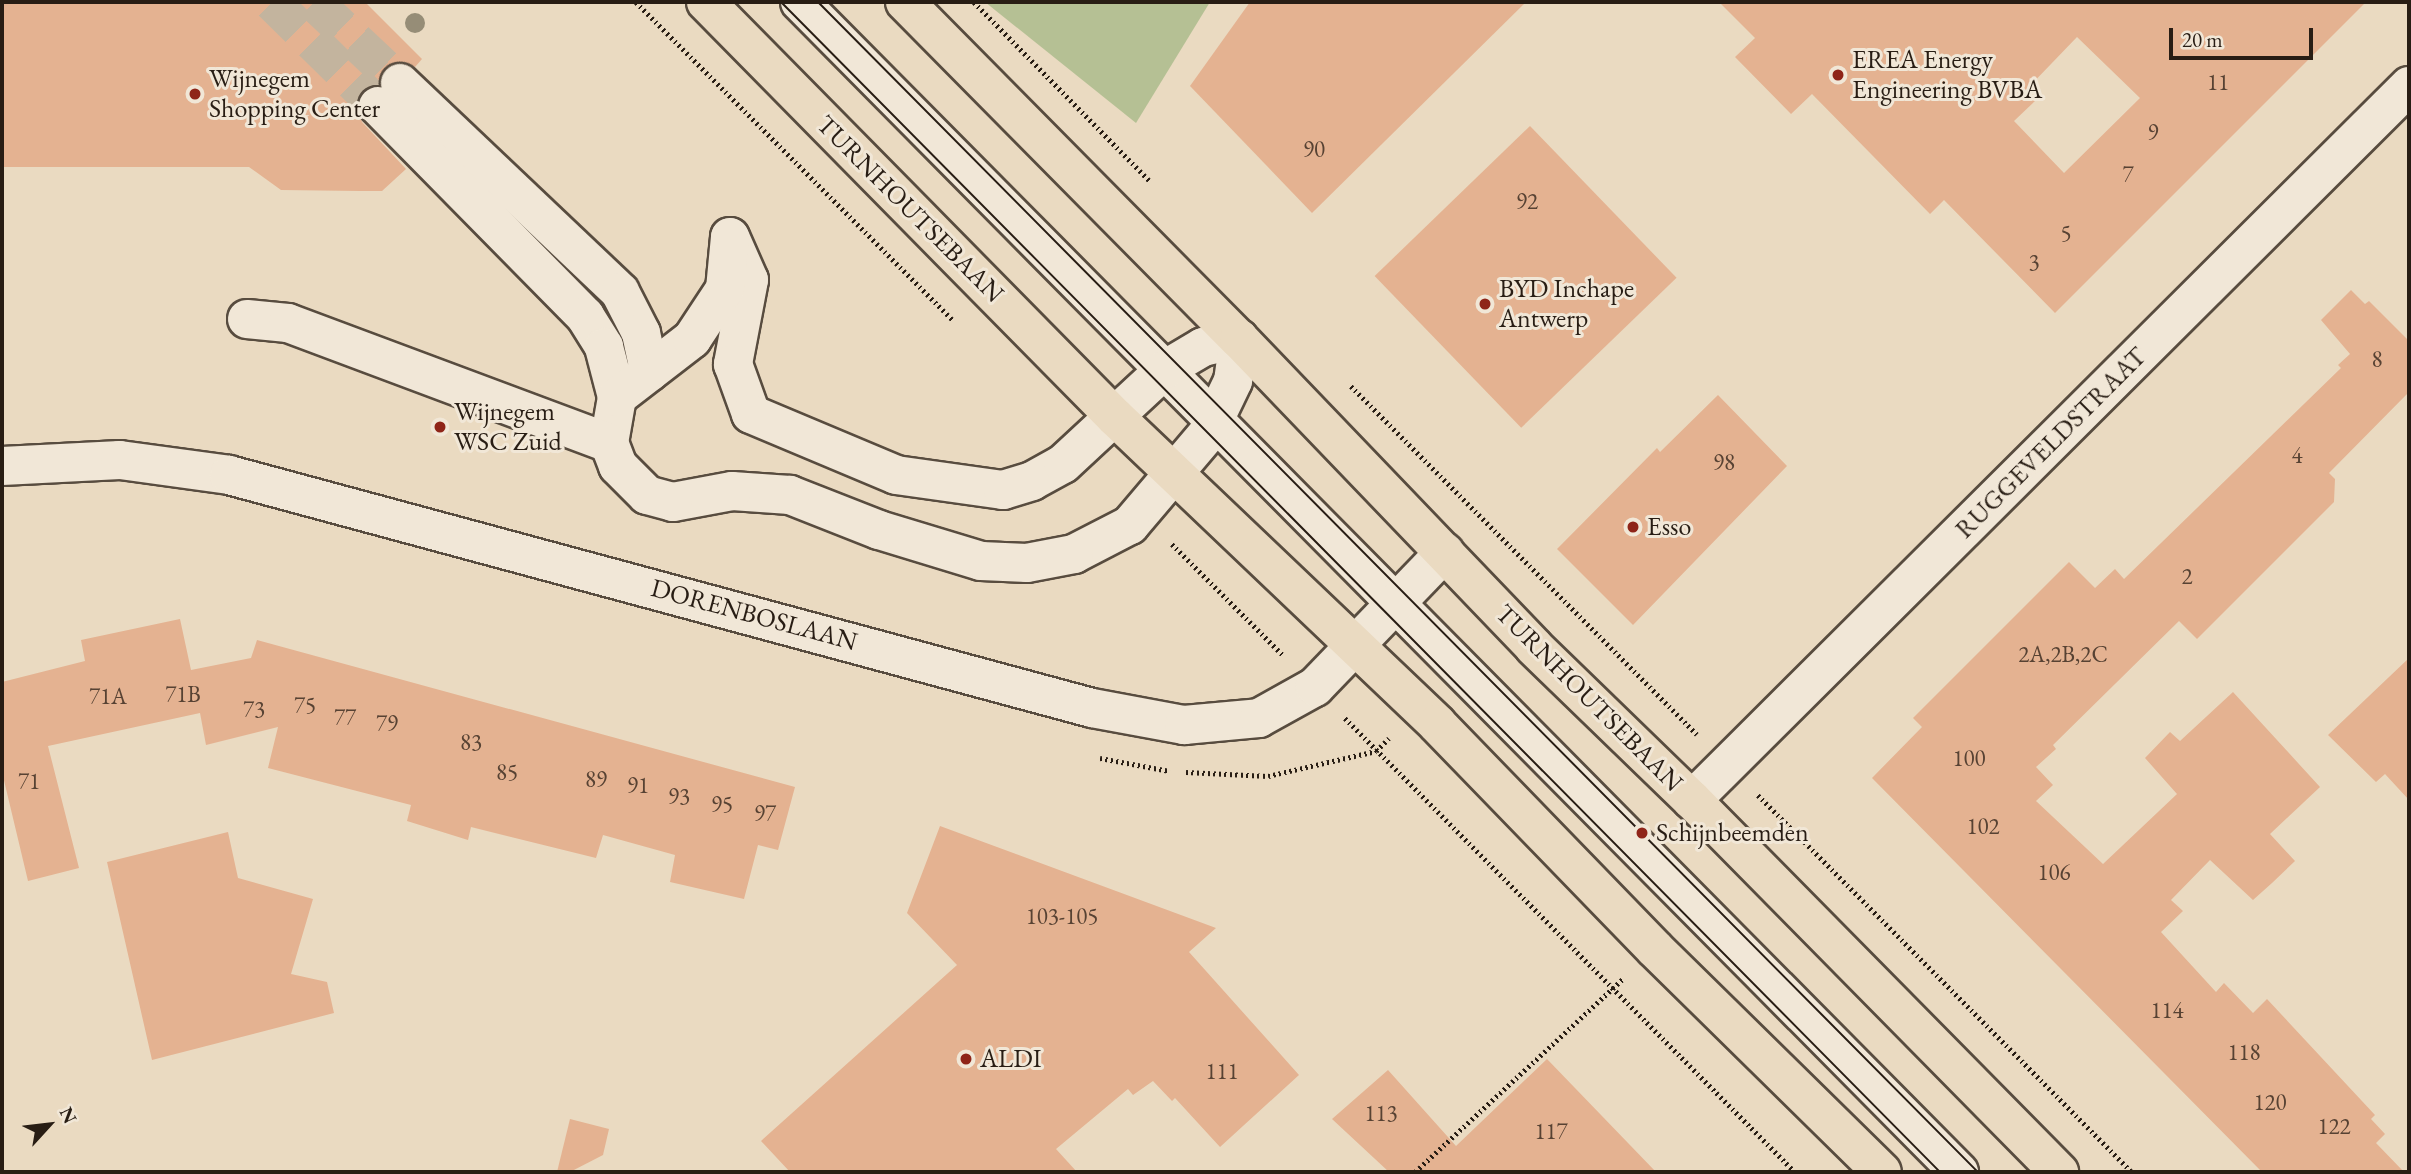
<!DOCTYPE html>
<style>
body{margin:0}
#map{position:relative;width:2411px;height:1174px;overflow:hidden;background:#eadac1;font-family:"EB Garamond",serif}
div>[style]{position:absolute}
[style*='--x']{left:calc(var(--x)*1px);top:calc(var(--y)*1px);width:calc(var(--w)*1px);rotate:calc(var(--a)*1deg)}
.green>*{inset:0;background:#b5c094}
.building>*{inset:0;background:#e4b291;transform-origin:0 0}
.minor-tunnel>*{height:38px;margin-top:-19px;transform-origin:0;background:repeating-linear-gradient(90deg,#c3b49e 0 38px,transparent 0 57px)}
.path>*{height:4.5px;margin-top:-2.25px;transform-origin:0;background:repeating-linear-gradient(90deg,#281d14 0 2px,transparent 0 5.5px)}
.roads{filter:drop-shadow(2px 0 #584c3f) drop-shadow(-2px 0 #584c3f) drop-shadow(0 2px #584c3f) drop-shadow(0 -2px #584c3f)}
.minor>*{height:38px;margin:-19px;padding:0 19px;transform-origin:19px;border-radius:19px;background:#f1e7d7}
.major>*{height:38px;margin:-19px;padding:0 19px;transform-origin:19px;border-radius:19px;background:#eadac1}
.tram>*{height:2px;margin:-1px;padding:0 1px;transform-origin:1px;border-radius:1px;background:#281d14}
.trees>*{width:20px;height:20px;margin:-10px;border-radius:50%;background:#968d77}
.dots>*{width:19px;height:19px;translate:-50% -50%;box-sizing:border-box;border:4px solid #f1e7d7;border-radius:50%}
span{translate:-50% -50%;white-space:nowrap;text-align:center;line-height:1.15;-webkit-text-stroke:6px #f1e7d7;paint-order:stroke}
.number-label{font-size:23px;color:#574233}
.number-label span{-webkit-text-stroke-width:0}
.poi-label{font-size:26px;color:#281d14}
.left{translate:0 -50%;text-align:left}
.street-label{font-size:26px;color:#281d14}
.frame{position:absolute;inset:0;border:4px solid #281d14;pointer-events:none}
.north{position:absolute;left:14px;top:1090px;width:70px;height:70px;-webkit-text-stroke:5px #f1e7d7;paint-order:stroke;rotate:63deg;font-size:19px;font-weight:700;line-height:28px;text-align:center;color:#281d14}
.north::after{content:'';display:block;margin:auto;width:24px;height:32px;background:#281d14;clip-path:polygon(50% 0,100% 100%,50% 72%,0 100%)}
.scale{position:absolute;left:2169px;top:28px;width:144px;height:32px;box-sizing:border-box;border:4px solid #281d14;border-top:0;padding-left:9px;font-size:21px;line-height:24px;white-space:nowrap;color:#281d14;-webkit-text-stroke:5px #f1e7d7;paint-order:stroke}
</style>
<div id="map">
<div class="green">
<div style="clip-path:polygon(985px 2px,1210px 2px,1136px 123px)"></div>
</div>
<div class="building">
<div style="clip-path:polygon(2px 2px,365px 2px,422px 59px,415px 67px,404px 62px,385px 67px,379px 85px,363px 90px,357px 101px,362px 122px,406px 169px,382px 191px,360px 191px,281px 190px,249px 167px,2px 167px)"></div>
<div style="clip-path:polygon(1250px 2px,1526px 2px,1312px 213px,1190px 86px)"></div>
<div style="clip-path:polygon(evenodd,1719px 2px,2366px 2px,2055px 313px,1944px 200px,1930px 214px,1812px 94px,1791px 114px,1735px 57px,1755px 38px,1719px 2px,2077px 37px,2140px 98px,2064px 173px,2014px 121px,2035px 101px,2025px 91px,2077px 37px)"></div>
<div style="left:1530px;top:126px;width:211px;height:216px;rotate:46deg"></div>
<div style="clip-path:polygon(2351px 290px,2365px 304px,2369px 301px,2409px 341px,2409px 392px,2329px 473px,2335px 479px,2334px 502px,2197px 639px,2179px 621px,2053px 745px,2056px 749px,2036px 767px,2053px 785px,2036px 801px,2103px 864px,2177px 794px,2145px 758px,2170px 732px,2180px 741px,2233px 692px,2320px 787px,2270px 834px,2295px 861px,2272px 883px,2253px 900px,2210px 860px,2171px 900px,2183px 911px,2161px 932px,2216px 992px,2224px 983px,2253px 1013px,2267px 999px,2375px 1115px,2371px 1119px,2385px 1134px,2376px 1143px,2404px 1172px,2262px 1172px,1872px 778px,1922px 727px,1913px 718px,2069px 562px,2095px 588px,2115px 569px,2124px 579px,2341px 368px,2338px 365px,2350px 354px,2321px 320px)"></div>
<div style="clip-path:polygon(1718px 395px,1787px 466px,1633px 625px,1557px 549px,1657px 448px,1660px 452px)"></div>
<div style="clip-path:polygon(180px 619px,191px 670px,251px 658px,257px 640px,795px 787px,778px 850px,758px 845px,744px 899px,670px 882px,675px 855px,603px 835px,596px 858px,471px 827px,468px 840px,407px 821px,411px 805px,268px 768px,278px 727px,206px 745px,200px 713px,48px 746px,79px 868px,28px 881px,2px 772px,2px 682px,85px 661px,81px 640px)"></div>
<div style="clip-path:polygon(2409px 658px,2409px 800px,2385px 774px,2376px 782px,2328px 735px)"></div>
<div style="clip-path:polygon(940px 826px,1216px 928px,1189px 952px,1299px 1075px,1220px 1147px,1175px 1098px,1172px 1101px,1153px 1081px,1133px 1095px,1128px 1089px,1056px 1149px,1077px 1172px,790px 1172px,761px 1141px,957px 965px,907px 913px)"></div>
<div style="clip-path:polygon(228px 832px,238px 878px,313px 899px,291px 974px,327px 982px,334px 1013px,152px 1060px,107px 862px)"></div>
<div style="clip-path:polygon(1547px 1059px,1656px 1172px,1389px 1172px,1332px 1119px,1388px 1070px,1456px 1146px)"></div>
<div style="clip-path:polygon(570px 1119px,609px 1129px,603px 1155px,570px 1172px,557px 1172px)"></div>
</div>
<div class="minor-tunnel">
<div style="--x:272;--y:2;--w:148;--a:44.5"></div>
<div style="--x:314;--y:2;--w:118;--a:43.3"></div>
</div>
<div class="path">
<div style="--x:636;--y:2;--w:449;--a:45.1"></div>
<div style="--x:974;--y:2;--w:250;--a:45.5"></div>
<div style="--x:1351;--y:386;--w:491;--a:45.2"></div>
<div style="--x:1172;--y:544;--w:156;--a:45"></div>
<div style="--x:1345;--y:718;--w:639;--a:45.25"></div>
<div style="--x:1100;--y:758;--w:71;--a:10.5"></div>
<div style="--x:1186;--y:772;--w:82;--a:2.8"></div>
<div style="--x:1268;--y:776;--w:111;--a:-13"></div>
<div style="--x:1376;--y:751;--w:18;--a:-45"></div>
<div style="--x:1758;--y:795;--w:531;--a:45.23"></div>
<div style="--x:1415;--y:1172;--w:285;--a:-42.9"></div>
</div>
<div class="roads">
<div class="minor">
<div style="--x:800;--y:2;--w:1647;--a:45.27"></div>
<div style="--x:400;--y:83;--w:303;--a:43.5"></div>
<div style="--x:620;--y:292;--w:46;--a:62.9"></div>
<div style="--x:641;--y:333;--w:40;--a:78"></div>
<div style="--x:378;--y:106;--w:295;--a:45.4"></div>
<div style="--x:585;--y:316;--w:36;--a:58"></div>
<div style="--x:604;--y:347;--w:52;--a:75.4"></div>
<div style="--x:730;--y:237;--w:47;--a:66.2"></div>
<div style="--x:749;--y:280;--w:86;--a:100.8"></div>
<div style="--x:733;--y:364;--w:53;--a:70.2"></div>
<div style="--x:751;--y:414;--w:157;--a:22.8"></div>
<div style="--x:896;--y:475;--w:108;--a:8"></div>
<div style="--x:1003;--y:490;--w:30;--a:-17"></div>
<div style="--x:1032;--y:481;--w:35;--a:-29"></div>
<div style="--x:1063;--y:464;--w:138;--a:-42.9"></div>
<div style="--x:1164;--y:370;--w:45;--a:-30.5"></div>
<div style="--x:1203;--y:347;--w:37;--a:-13"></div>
<div style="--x:1239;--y:339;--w:42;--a:98.1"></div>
<div style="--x:1233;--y:381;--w:58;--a:115.7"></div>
<div style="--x:1208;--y:433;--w:121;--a:130.3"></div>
<div style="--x:1130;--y:525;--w:63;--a:152.6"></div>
<div style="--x:1074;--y:554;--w:48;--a:169.2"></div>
<div style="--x:1027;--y:563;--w:46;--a:-177.5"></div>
<div style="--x:981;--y:561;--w:107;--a:-163.1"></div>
<div style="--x:879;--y:530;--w:96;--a:-158.5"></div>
<div style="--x:790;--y:495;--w:58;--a:-176.1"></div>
<div style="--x:732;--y:491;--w:60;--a:169.4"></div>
<div style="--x:673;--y:502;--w:27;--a:-165"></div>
<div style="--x:647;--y:495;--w:41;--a:-135"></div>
<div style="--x:618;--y:466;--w:25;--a:-111"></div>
<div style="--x:609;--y:443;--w:47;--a:-80.1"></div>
<div style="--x:617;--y:397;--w:95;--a:-37.7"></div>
<div style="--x:692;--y:339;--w:60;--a:-56.6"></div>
<div style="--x:725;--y:289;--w:52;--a:-84.5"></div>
<div style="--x:247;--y:319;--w:41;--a:5.6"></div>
<div style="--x:288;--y:323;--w:343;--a:20.5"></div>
<div style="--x:2;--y:466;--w:118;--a:-2.9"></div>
<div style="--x:120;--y:460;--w:110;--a:7.8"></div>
<div style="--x:229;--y:475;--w:894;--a:15.11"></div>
<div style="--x:1092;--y:708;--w:94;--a:10.5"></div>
<div style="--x:1184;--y:725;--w:75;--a:-5.3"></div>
<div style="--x:1259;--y:718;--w:64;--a:-29"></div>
<div style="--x:1315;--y:687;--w:187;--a:-46.1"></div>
<div style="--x:1692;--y:800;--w:1012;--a:-44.88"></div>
</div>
<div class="major">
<div style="--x:706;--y:2;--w:583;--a:45.42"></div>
<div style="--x:1115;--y:417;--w:445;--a:43.6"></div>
<div style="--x:1437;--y:724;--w:313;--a:45.9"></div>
<div style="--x:1655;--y:949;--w:318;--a:44.5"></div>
<div style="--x:905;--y:2;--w:474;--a:45.3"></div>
<div style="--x:1239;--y:339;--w:426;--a:46.2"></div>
<div style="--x:1534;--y:647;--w:220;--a:44.1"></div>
<div style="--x:1692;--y:800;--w:523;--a:45.39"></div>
</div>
</div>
<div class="tram">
<div style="--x:781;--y:2;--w:1647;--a:45.27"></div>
<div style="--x:818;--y:2;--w:1648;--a:45.25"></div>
</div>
<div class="trees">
<div style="left:415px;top:23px"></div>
</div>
<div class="dots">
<div style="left:1838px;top:75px;background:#8f2418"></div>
<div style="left:195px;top:94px;background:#8f2418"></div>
<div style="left:1485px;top:304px;background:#8f2418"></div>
<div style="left:440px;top:427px;background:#8f2418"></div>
<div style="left:1633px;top:527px;background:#8f2418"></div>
<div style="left:1642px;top:833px;background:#8f2418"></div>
<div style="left:966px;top:1059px;background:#8f2418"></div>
</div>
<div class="number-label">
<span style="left:2218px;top:82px">11</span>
<span style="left:2153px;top:132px">9</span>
<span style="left:1314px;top:149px">90</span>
<span style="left:2128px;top:174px">7</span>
<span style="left:1527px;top:201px">92</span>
<span style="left:2066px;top:233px">5</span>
<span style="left:2034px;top:262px">3</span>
<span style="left:2377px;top:359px">8</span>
<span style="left:2297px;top:455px">4</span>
<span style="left:1724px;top:462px">98</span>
<span style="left:2187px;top:576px">2</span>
<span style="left:2063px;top:654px">2A,2B,2C</span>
<span style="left:183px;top:694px">71B</span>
<span style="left:108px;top:696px">71A</span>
<span style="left:305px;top:705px">75</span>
<span style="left:254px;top:709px">73</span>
<span style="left:345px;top:717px">77</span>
<span style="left:387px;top:723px">79</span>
<span style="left:471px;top:742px">83</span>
<span style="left:1969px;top:758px">100</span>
<span style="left:507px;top:772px">85</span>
<span style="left:596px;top:779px">89</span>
<span style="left:29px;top:781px">71</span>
<span style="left:638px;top:785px">91</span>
<span style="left:679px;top:796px">93</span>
<span style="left:722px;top:804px">95</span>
<span style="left:765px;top:813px">97</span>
<span style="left:1983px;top:826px">102</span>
<span style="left:2054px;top:872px">106</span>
<span style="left:1062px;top:916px">103-105</span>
<span style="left:2167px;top:1010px">114</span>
<span style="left:2244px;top:1052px">118</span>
<span style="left:1222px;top:1071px">111</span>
<span style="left:2270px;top:1102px">120</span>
<span style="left:1381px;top:1113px">113</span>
<span style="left:2334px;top:1126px">122</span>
<span style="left:1551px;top:1131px">117</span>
</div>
<div class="poi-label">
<span class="left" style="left:1852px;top:75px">EREA Energy<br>Engineering BVBA</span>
<span class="left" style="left:209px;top:94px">Wijnegem<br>Shopping Center</span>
<span class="left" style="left:1499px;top:304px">BYD Inchape<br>Antwerp</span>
<span class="left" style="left:454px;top:427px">Wijnegem<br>WSC Zuid</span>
<span class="left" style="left:1647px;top:527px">Esso</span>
<span class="left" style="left:1656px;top:833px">Schijnbeemden</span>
<span class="left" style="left:980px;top:1059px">ALDI</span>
</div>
<div class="street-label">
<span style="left:910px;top:209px;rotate:45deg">TURNHOUTSEBAAN</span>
<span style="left:2051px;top:443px;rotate:-45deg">RUGGEVELDSTRAAT</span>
<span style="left:754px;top:615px;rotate:15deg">DORENBOSLAAN</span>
<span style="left:1589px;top:698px;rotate:45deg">TURNHOUTSEBAAN</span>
</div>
<div class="frame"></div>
<div class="north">N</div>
<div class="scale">20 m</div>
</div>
